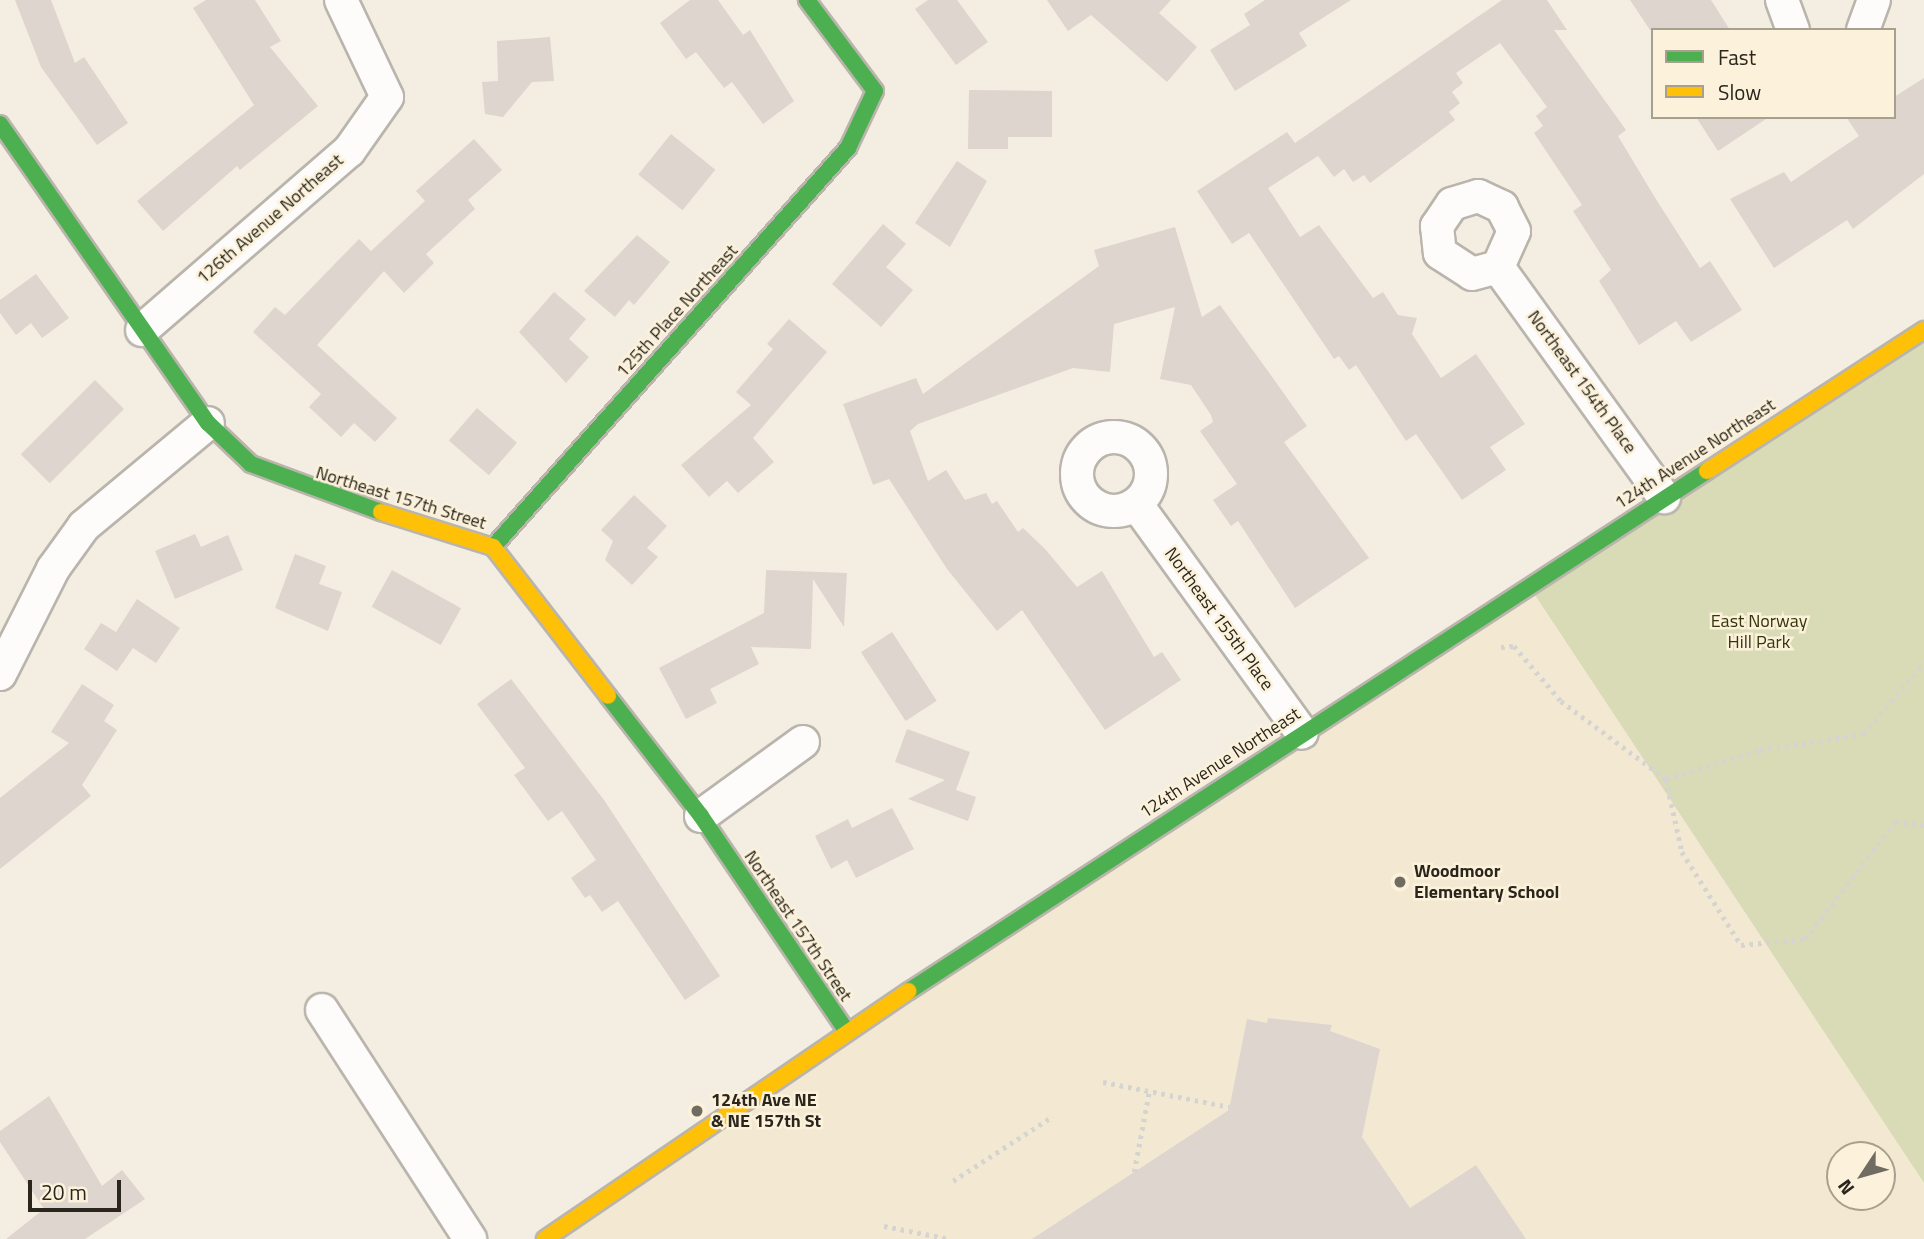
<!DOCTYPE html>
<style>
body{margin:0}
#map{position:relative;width:1924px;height:1239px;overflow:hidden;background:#f4eee2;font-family:"Titillium Web",sans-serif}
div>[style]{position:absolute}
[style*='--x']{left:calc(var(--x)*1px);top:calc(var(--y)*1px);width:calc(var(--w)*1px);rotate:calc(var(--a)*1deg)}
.built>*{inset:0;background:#f3e9d3}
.green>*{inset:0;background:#d9dab6}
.building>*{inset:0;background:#ddd5ce;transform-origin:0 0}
.path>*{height:4.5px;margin-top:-2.25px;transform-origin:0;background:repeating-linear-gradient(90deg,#d5d4d0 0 3.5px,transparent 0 8.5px)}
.roads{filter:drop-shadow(2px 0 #bab5ac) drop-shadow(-2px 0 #bab5ac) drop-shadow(0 2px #bab5ac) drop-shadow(0 -2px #bab5ac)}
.street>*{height:32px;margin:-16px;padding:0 16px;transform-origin:16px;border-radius:16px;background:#fdfcfb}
.street>.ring{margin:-16px;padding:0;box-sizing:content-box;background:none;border:32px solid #fdfcfb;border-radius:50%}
.fast>*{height:16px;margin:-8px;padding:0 8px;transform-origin:8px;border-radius:8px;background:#4caf50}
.slow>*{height:16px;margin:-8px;padding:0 8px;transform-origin:8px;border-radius:8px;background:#ffc107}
.dots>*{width:19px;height:19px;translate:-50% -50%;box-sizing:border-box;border:4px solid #fcf1da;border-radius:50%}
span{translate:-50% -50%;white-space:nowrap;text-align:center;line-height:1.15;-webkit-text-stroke:5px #fcf1da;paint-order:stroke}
.street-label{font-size:18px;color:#2a261d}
.park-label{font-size:18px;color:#34370a}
.poi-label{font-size:18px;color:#2a261d;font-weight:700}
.left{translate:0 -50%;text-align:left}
.legend{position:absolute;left:1651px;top:28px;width:245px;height:91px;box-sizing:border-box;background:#fcf1da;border:2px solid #a8a08e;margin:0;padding:9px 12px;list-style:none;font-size:21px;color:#2a261d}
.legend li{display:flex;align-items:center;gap:14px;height:35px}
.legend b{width:35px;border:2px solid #a8a08e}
.north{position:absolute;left:1826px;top:1141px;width:70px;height:70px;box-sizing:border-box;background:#fcf1da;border:2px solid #a8a08e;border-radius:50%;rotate:234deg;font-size:19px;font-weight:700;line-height:28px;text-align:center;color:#2a261d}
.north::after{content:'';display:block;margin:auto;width:24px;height:32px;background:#716c62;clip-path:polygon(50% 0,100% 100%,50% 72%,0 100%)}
.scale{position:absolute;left:28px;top:1180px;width:93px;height:32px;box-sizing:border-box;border:4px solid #2a261d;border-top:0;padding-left:9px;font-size:21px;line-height:24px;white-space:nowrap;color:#2a261d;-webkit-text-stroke:5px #fcf1da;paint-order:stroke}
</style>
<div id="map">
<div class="built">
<div style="clip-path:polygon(evenodd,1529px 586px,1924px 1183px,1924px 1239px,545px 1239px,1529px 586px,1840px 1155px,1882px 1155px,1882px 1197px,1840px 1197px,1840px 1155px)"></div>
</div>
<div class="green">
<div style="clip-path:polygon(1924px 325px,1924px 1183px,1529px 586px)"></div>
</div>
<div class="building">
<div style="clip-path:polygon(15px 0,51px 0,75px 63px,84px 57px,128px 123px,97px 145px,41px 67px)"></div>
<div style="clip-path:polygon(206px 0,255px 0,281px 41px,270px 47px,318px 106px,240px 170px,237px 166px,163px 231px,137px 201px,254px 105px,193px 8px)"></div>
<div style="clip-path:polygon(690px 0,718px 0,743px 35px,750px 30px,794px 101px,763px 124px,732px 82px,724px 88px,696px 52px,686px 59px,660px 23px)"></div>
<div style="clip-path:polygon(928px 0,957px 0,988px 42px,956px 65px,915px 9px)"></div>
<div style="clip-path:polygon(1047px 0,1171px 0,1159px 13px,1197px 47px,1167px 82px,1091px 15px,1068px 31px)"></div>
<div style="clip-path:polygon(1265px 0,1351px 0,1299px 33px,1307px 46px,1235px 91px,1210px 50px,1250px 25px,1244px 14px)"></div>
<div style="clip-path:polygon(1502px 0,1547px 0,1567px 30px,1554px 30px,1626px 130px,1618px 136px,1654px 196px,1700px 268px,1710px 261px,1742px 310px,1691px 342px,1676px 321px,1639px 345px,1599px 281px,1611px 270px,1573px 211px,1582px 205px,1534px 133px,1543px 126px,1536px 116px,1547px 107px,1500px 43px,1456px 73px,1463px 83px,1452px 92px,1460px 103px,1449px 112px,1455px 120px,1370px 183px,1364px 175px,1353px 182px,1344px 169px,1334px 177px,1318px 156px,1268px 188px,1300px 237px,1319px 225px,1373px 298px,1383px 292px,1398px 315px,1417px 318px,1412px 334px,1441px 378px,1476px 354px,1525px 424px,1490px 447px,1506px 470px,1462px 500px,1416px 434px,1406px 441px,1356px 365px,1349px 370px,1339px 356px,1334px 359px,1249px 233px,1232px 244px,1197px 191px,1287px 132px,1295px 143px)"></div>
<div style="clip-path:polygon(1630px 0,1711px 0,1730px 30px,1650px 30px)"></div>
<div style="clip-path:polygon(550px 37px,554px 81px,532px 82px,503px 117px,485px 114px,482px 82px,498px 81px,497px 41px)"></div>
<div style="clip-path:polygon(1924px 78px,1924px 174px,1853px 229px,1847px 220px,1774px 268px,1730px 199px,1784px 172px,1791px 182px,1859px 136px,1846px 117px,1894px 117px,1894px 97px)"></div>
<div style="clip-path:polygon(969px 90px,1052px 91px,1052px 137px,1008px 137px,1008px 149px,968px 149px)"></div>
<div style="clip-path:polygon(1696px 117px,1769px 117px,1718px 151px)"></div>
<div style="left:671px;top:134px;width:57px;height:52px;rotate:39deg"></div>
<div style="clip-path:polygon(474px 139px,502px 170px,468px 200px,475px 209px,426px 254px,434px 263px,404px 293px,384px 271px,317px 345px,397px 418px,375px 442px,354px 423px,341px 437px,309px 407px,321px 394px,253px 332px,275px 307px,285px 315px,359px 239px,371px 251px,425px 201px,416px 191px)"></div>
<div style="clip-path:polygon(957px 161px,987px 181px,950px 247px,915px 223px)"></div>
<div style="clip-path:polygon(883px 224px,906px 244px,886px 267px,913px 290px,881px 327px,832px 284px)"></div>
<div style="clip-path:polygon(1175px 227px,1202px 317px,1220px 305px,1270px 374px,1307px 426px,1284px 442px,1369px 558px,1295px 608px,1238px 521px,1231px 526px,1213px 500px,1237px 484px,1200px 431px,1213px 422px,1211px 415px,1191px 385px,1160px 379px,1175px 307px,1114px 324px,1110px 372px,1073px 368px,918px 424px,910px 431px,928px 481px,946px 470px,965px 500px,986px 493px,992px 504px,997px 501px,1018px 532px,1023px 528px,1045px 549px,1077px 587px,1102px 571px,1154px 657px,1162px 652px,1181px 680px,1105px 730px,1022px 610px,997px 631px,947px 569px,889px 479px,873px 485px,843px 404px,916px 378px,923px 394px,1099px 266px,1094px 250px)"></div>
<div style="clip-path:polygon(637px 235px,670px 262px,634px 305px,629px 300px,615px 317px,584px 291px)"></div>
<div style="clip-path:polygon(36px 274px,69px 318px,42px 338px,31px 323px,16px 335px,0 313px,0 300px)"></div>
<div style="clip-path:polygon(554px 292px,586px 319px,569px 339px,589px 357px,566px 383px,519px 332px)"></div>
<div style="clip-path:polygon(789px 319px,827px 352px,753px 438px,774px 462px,738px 493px,727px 481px,709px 497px,681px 465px,751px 405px,736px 392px,773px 349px,767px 344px)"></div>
<div style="left:95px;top:380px;width:41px;height:105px;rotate:45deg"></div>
<div style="left:477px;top:408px;width:53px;height:43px;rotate:41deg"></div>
<div style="clip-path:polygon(634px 495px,667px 526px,647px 548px,658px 557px,632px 585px,605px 560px,613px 541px,601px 530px)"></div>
<div style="clip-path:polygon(195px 534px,201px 547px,228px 535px,243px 570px,175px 599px,155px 551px)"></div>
<div style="clip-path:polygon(295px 554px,326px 566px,319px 584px,342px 592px,328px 631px,275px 608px)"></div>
<div style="left:392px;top:570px;width:79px;height:42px;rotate:29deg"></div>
<div style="clip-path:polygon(766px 570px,847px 573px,844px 627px,813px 579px,811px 649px,751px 647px,759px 664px,710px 689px,717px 703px,686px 719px,659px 668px,764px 613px)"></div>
<div style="clip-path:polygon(137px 599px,180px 628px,156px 663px,133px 648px,117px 671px,84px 649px,101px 623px,116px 632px)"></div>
<div style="left:892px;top:632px;width:82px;height:37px;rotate:57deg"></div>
<div style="clip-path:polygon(511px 679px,604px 800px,720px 976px,685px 1000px,618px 901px,602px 912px,590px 895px,585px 898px,571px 878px,596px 860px,562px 811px,548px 821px,514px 775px,525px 768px,477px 704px)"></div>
<div style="clip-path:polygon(82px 684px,114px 705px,104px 721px,117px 730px,82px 785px,91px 796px,0 869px,0 798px,69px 743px,51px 732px)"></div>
<div style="clip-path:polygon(907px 729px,970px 752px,956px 790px,976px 797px,968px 821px,908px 799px,945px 780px,895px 762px)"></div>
<div style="clip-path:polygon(892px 808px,914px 849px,856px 878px,847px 860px,831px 869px,815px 836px,848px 819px,852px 828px)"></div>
<div style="clip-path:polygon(1268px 1018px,1332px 1025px,1330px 1031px,1380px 1049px,1362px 1137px,1410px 1208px,1476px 1165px,1526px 1239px,1032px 1239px,1229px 1110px,1247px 1019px,1267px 1023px)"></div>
<div style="clip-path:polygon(49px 1096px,102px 1186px,122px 1170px,145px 1199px,85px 1239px,6px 1239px,44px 1209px,0 1142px,0 1131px)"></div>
</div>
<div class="path">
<div style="--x:1501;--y:647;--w:13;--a:-4"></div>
<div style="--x:1514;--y:646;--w:72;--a:49.5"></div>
<div style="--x:1561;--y:701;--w:131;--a:36.6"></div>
<div style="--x:1666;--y:779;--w:98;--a:-17.1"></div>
<div style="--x:1760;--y:750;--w:104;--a:-8.8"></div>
<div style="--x:1863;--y:734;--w:94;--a:-49.3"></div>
<div style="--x:1666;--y:779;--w:75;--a:77.6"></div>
<div style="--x:1682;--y:852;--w:110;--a:57.6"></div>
<div style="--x:1741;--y:945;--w:64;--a:-5.4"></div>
<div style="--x:1805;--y:939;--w:148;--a:-52.4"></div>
<div style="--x:1895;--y:822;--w:29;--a:6"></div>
<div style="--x:1103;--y:1082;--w:129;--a:11.1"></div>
<div style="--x:1134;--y:1172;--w:81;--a:-79.4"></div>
<div style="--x:953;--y:1181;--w:119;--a:-33"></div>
<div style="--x:884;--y:1226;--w:67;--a:11.1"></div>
</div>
<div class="roads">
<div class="street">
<div style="--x:1782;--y:0;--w:32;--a:70"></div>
<div style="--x:1863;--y:30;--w:32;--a:-70"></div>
<div style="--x:1498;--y:267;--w:39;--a:-66"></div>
<div style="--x:1514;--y:231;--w:27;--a:-117"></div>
<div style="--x:1502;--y:207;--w:26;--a:-155"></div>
<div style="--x:1478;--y:196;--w:27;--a:163"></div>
<div style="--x:1452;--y:204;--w:27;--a:124"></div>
<div style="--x:1437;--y:226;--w:27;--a:84"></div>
<div style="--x:1440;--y:253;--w:38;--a:33"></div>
<div style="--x:1472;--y:274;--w:27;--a:-15"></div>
<div style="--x:1498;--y:267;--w:284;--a:54.2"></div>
<div style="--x:142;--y:330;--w:274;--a:-40.9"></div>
<div style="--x:349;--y:151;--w:66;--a:-54.9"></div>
<div style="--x:387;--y:97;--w:107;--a:-115.4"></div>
<div class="ring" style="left:1077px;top:437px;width:42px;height:42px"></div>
<div style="--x:1137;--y:505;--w:281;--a:54.1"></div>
<div style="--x:0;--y:674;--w:118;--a:-63.2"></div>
<div style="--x:53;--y:569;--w:53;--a:-54.2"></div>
<div style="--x:84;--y:526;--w:161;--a:-39.7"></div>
<div style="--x:701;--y:816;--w:126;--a:-36"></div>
<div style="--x:322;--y:1010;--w:273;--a:57.1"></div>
</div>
<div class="fast">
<div style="--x:0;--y:124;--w:364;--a:55.2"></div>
<div style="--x:208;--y:423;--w:59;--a:43.6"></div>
<div style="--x:251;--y:464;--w:139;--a:20.3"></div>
<div style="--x:493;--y:547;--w:534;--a:-48.34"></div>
<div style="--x:848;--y:148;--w:63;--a:-64.7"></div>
<div style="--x:875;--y:91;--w:114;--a:-126.8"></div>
<div style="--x:608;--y:696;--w:152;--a:52.2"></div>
<div style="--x:701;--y:816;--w:261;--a:55.9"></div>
<div style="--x:909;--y:991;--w:952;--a:-33.09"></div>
</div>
<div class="slow">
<div style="--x:1707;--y:471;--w:259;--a:-33"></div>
<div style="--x:381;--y:512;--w:117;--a:17.4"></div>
<div style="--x:493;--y:547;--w:188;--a:52.3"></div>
<div style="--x:545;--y:1239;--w:440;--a:-34.3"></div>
</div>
</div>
<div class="dots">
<div style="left:1400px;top:882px;background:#716c62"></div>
<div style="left:697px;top:1111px;background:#716c62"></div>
</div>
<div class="street-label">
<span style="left:270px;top:219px;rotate:-41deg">126th Avenue Northeast</span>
<span style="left:677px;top:311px;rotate:-48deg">125th Place Northeast</span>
<span style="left:1582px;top:382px;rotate:54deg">Northeast 154th Place</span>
<span style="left:1695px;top:454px;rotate:-33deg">124th Avenue Northeast</span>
<span style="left:401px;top:498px;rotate:17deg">Northeast 157th Street</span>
<span style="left:1219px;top:619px;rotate:54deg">Northeast 155th Place</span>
<span style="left:1220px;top:763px;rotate:-33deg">124th Avenue Northeast</span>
<span style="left:798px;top:926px;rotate:56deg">Northeast 157th Street</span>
</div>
<div class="park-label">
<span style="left:1759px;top:632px">East Norway<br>Hill Park</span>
</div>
<div class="poi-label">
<span class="left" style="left:1414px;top:882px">Woodmoor<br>Elementary School</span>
<span class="left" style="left:711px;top:1111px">124th Ave NE<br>&amp; NE 157th St</span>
</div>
<ul class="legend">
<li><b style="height:9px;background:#4caf50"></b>Fast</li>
<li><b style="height:9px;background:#ffc107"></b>Slow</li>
</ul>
<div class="north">N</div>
<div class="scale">20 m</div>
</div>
